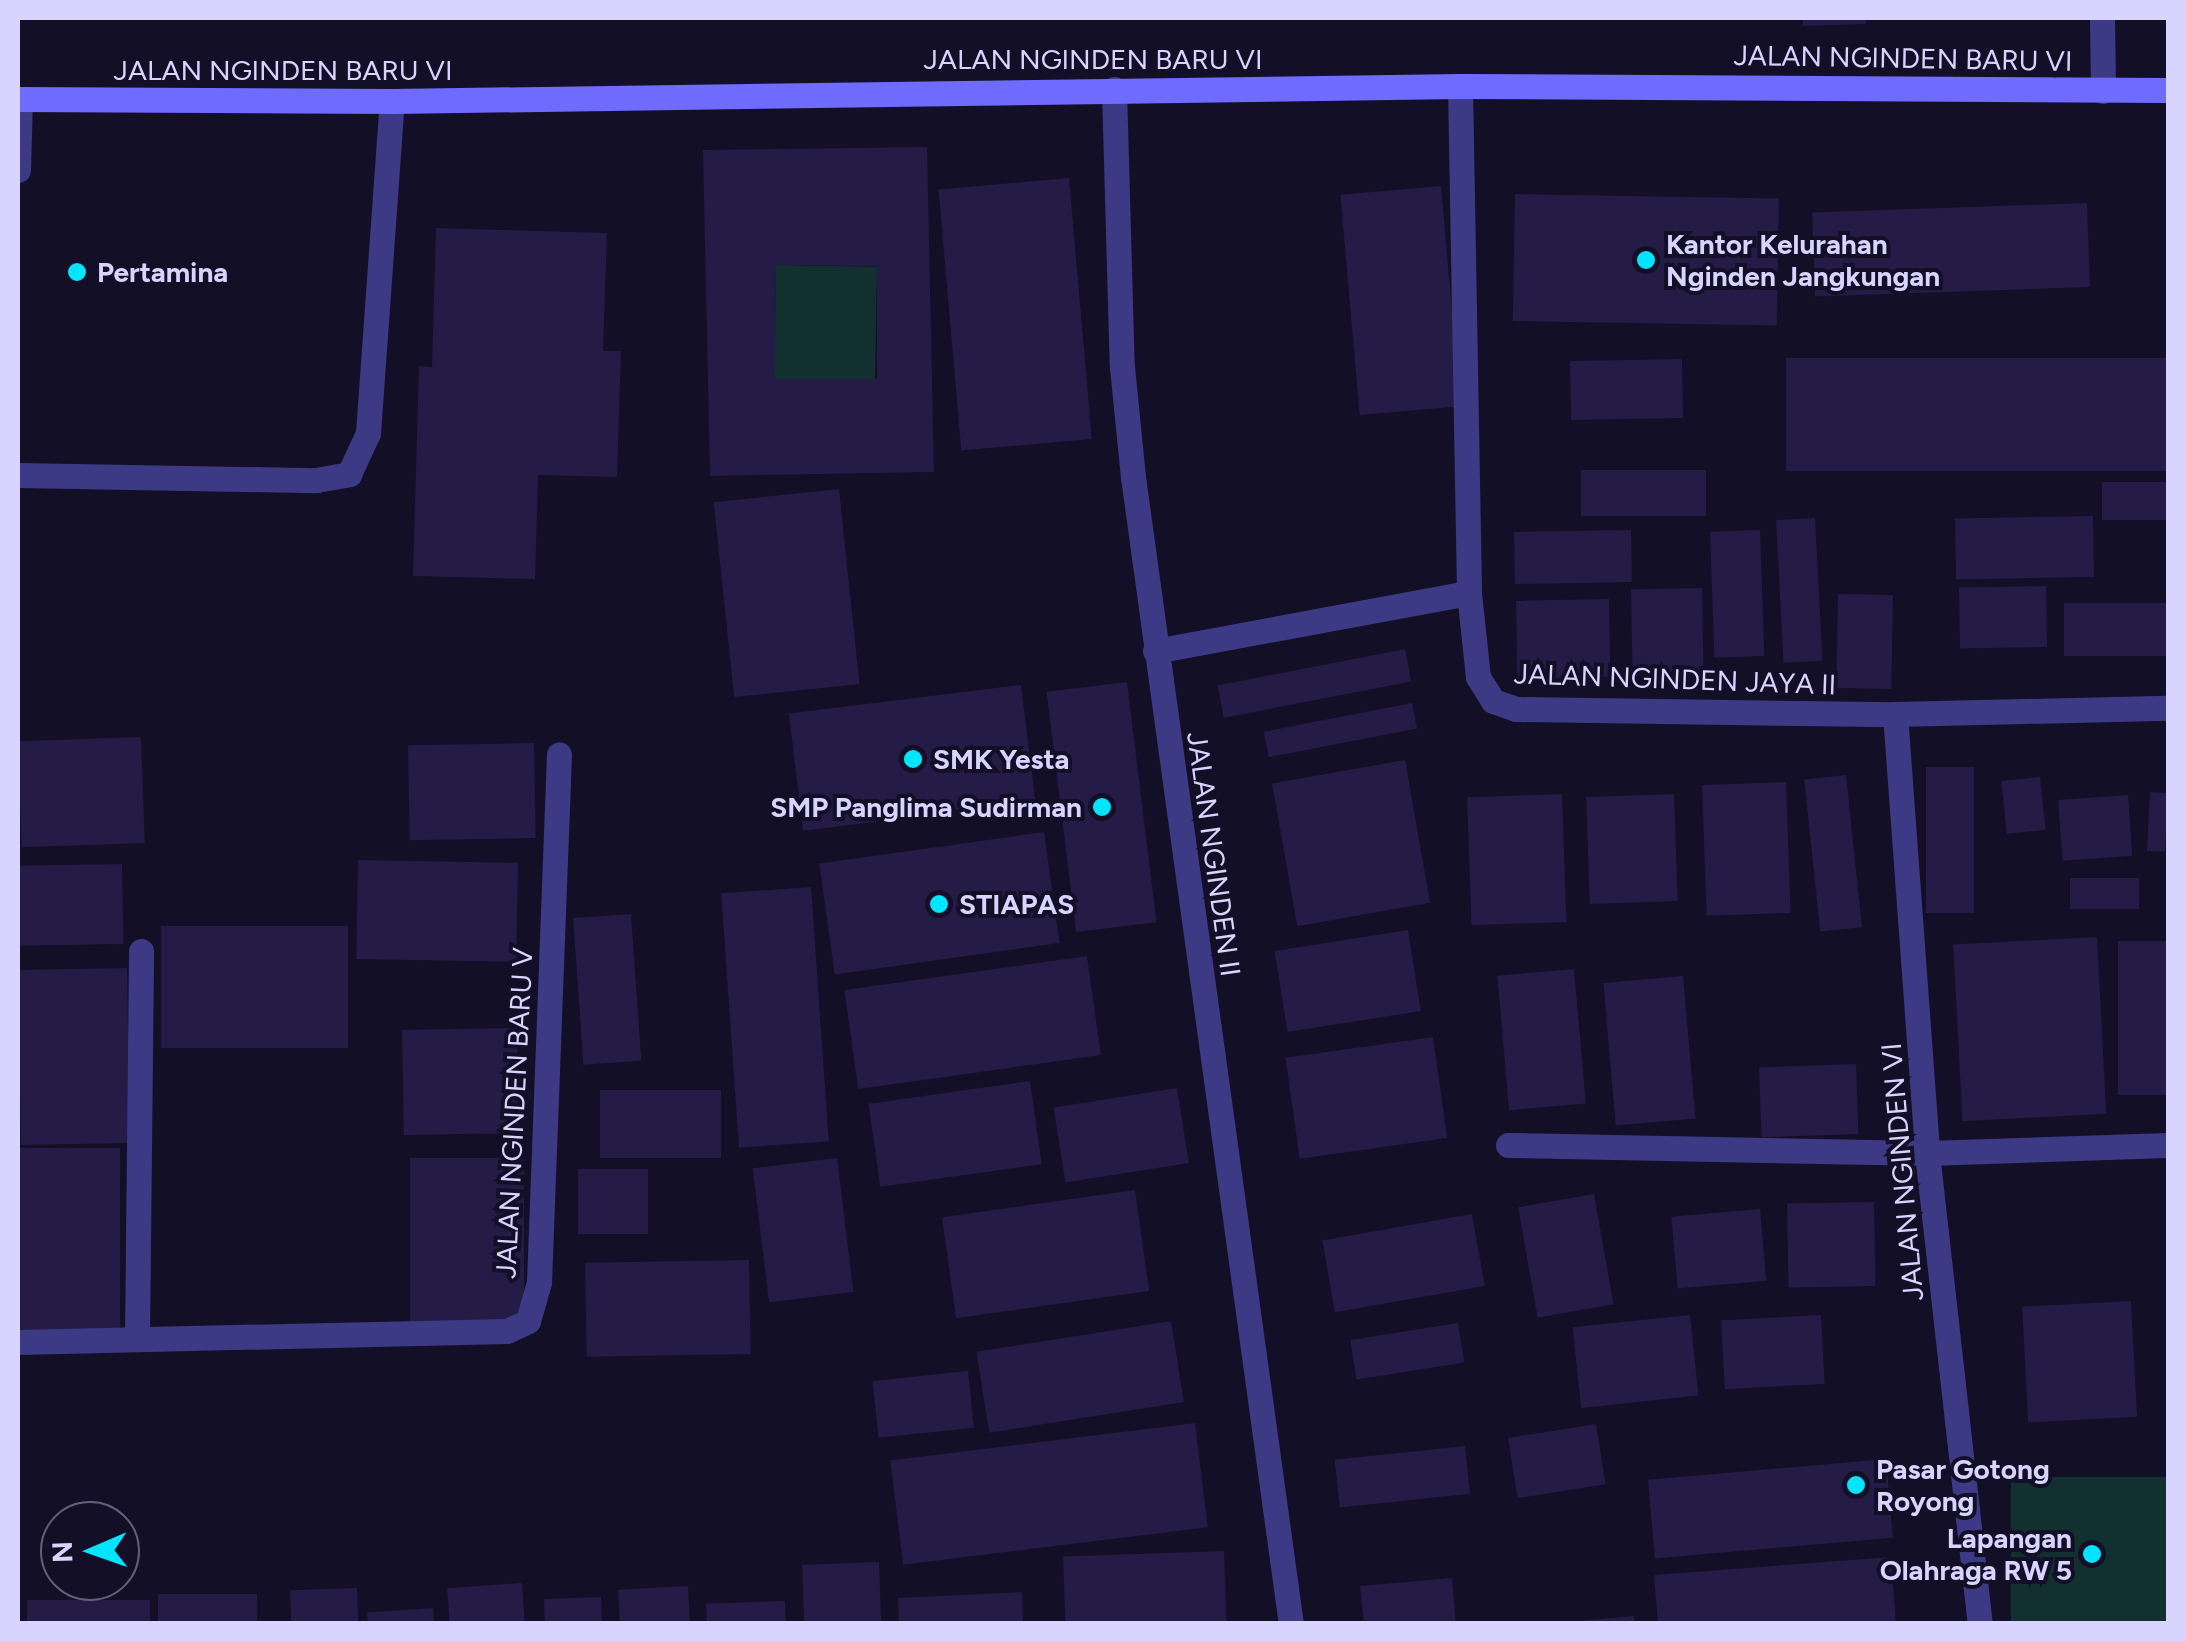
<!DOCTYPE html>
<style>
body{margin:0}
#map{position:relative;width:2186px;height:1641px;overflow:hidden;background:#130f26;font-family:Figtree,sans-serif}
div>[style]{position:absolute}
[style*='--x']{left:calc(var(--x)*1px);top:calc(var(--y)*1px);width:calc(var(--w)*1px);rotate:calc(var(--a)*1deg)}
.green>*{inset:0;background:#12302f;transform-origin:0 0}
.building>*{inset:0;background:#241b47;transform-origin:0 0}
.lane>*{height:25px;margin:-12.5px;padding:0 12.5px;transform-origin:12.5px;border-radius:12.5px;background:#3d3a85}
.street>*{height:25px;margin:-12.5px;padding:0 12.5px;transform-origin:12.5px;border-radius:12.5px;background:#3d3a85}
.secondary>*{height:25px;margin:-12.5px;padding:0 12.5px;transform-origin:12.5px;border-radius:12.5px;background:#6f6bff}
.dots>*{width:28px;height:28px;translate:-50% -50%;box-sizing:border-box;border:5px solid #130f26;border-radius:50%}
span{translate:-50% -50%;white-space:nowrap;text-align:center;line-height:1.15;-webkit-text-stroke:8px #130f26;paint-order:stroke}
.street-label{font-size:28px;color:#d9d4ff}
.poi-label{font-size:28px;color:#d9d4ff;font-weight:700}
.left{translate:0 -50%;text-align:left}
.right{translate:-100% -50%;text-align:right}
.frame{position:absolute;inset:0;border:20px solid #d9d4ff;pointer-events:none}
.north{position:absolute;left:40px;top:1501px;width:100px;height:100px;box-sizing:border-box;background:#130f26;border:2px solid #625e7d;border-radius:50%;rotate:268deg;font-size:28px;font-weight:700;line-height:40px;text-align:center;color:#d9d4ff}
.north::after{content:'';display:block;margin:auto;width:35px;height:45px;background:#00e5ff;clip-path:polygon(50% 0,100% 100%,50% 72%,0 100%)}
</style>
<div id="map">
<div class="green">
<div style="left:776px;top:265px;width:101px;height:114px;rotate:1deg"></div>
<div style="left:2168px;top:1477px;width:146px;height:157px;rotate:90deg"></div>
</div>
<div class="building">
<div style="clip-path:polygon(1803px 18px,1866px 18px,1866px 24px,1803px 26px)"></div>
<div style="clip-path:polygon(evenodd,927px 147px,934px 472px,710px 476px,703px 150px,927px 147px,776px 265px,877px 266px,877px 379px,775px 379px,776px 265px)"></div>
<div style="left:1069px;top:178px;width:262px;height:131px;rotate:85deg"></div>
<div style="left:1441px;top:186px;width:221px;height:101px;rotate:85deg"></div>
<div style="left:1515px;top:194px;width:264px;height:127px;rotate:1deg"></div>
<div style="left:2087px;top:203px;width:84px;height:275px;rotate:88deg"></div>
<div style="clip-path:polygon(436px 228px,607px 233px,603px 351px,621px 351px,617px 477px,538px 475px,535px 579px,413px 576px,419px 366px,432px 367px)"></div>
<div style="left:2168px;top:358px;width:113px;height:382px;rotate:90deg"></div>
<div style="left:1682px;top:359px;width:59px;height:112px;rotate:89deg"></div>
<div style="left:1706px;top:470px;width:46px;height:125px;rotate:90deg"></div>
<div style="left:2168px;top:482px;width:38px;height:66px;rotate:90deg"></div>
<div style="left:839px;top:489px;width:196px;height:126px;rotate:84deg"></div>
<div style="left:2093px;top:516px;width:61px;height:138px;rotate:89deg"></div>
<div style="left:1815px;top:518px;width:143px;height:39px;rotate:87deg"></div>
<div style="left:1631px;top:530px;width:52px;height:117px;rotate:89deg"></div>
<div style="left:1760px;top:530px;width:126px;height:50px;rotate:88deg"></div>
<div style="left:2046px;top:586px;width:61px;height:87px;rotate:89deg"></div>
<div style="left:1702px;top:588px;width:85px;height:71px;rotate:89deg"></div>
<div style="left:1838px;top:594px;width:55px;height:94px;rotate:1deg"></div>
<div style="left:1609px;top:599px;width:78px;height:93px;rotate:89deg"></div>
<div style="left:2168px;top:603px;width:53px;height:104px;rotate:90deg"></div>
<div style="left:1405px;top:649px;width:33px;height:191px;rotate:79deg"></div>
<div style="left:1127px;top:682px;width:242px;height:81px;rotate:83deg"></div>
<div style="left:1021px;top:685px;width:118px;height:234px;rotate:83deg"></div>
<div style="left:1412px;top:703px;width:26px;height:151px;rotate:79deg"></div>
<div style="left:141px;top:737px;width:106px;height:123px;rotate:88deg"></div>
<div style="left:534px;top:743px;width:95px;height:126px;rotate:89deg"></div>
<div style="left:1405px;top:760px;width:145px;height:135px;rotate:80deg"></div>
<div style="left:1926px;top:767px;width:48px;height:146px"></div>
<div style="left:1846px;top:775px;width:153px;height:42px;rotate:84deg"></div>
<div style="left:2040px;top:777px;width:53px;height:39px;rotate:84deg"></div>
<div style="left:1786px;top:782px;width:131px;height:84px;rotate:88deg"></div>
<div style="left:2150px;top:792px;width:18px;height:59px;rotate:3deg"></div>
<div style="left:1562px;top:794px;width:128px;height:95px;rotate:88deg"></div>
<div style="left:1674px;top:794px;width:107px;height:88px;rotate:88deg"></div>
<div style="left:2128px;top:795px;width:61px;height:70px;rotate:86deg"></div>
<div style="left:1044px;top:832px;width:112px;height:227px;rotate:82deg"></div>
<div style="left:358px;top:860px;width:160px;height:99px;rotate:1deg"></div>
<div style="left:122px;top:864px;width:80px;height:104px;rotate:89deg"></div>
<div style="left:2070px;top:878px;width:69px;height:31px"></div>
<div style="left:811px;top:887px;width:255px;height:90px;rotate:86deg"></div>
<div style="left:631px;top:914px;width:147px;height:58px;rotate:86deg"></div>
<div style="left:161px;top:926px;width:187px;height:122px"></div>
<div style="left:1408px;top:930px;width:82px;height:135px;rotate:81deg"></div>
<div style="left:2097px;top:937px;width:177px;height:144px;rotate:87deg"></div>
<div style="left:2168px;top:941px;width:154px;height:50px;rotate:90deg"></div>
<div style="left:1087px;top:956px;width:100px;height:245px;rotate:82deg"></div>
<div style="left:127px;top:968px;width:175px;height:109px;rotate:89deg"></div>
<div style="left:1574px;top:969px;width:135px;height:77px;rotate:85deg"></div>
<div style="left:1683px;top:976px;width:143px;height:80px;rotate:85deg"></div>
<div style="left:517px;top:1028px;width:105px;height:115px;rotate:89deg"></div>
<div style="left:1433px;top:1037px;width:102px;height:149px;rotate:82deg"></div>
<div style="left:1856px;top:1064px;width:70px;height:97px;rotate:88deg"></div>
<div style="left:1030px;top:1081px;width:84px;height:163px;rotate:82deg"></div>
<div style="left:1177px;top:1088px;width:76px;height:125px;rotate:81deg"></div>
<div style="left:721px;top:1090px;width:68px;height:121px;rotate:90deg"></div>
<div style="left:18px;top:1148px;width:102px;height:185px"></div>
<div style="left:410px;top:1158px;width:114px;height:164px"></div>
<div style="left:837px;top:1158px;width:135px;height:85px;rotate:83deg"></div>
<div style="left:578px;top:1169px;width:70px;height:65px"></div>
<div style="left:1135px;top:1190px;width:102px;height:195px;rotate:82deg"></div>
<div style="left:1594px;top:1194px;width:112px;height:77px;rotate:80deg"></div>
<div style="left:1874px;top:1202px;width:84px;height:87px;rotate:89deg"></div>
<div style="left:1760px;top:1209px;width:72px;height:89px;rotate:85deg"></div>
<div style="left:1472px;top:1214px;width:73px;height:152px;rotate:80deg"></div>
<div style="left:749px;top:1260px;width:94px;height:164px;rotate:89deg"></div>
<div style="left:2131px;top:1301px;width:116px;height:109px;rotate:87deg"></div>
<div style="left:1690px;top:1315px;width:81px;height:118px;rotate:84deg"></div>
<div style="left:1821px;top:1315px;width:69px;height:100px;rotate:87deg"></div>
<div style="left:1171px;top:1321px;width:82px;height:197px;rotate:81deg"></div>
<div style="left:1458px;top:1323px;width:40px;height:109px;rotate:81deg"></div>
<div style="left:968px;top:1371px;width:57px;height:96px;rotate:84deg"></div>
<div style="left:1195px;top:1423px;width:105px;height:307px;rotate:83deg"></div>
<div style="left:1596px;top:1424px;width:61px;height:89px;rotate:81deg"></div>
<div style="left:1465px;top:1446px;width:48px;height:131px;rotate:84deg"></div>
<div style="left:1886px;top:1459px;width:79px;height:239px;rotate:85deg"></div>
<div style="left:1224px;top:1551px;width:73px;height:161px;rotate:88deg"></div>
<div style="clip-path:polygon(1891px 1557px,1896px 1624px,1658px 1624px,1654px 1575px)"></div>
<div style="left:879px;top:1562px;width:62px;height:77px;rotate:88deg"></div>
<div style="clip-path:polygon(1452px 1578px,1456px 1624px,1364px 1624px,1360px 1586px)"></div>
<div style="left:522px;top:1583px;width:41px;height:75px;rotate:86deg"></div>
<div style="left:688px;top:1586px;width:38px;height:70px;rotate:87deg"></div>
<div style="left:357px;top:1588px;width:36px;height:67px;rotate:88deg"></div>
<div style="clip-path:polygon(1022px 1592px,1023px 1624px,899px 1624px,898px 1598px)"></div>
<div style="left:158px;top:1594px;width:99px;height:30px"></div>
<div style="left:601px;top:1597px;width:27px;height:57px;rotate:88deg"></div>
<div style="left:150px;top:1600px;width:24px;height:123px;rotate:90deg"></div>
<div style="left:785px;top:1601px;width:23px;height:79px;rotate:88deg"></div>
<div style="left:433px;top:1608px;width:16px;height:66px;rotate:86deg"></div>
<div style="clip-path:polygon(1634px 1616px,1635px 1624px,1580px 1624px,1579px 1621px)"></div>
</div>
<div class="lane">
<div style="--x:18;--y:170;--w:71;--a:-88.4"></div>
<div style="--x:18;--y:475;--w:298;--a:1"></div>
<div style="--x:316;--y:480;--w:34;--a:-10"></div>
<div style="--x:349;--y:474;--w:45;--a:-65.1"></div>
<div style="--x:368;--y:433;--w:333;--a:-85.9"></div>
</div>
<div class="street">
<div style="--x:2102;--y:18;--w:73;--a:89.2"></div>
<div style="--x:1460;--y:86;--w:507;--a:88.98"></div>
<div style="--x:1469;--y:593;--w:84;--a:83.9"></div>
<div style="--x:1478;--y:677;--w:28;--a:58"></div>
<div style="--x:1493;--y:701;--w:24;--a:19"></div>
<div style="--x:1516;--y:709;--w:379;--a:0.8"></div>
<div style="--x:1895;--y:714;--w:273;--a:-1.3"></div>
<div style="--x:1114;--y:89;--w:278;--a:88.4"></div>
<div style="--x:1122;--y:367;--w:111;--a:84.3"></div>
<div style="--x:1133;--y:477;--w:1158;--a:82.16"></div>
<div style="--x:1155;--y:651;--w:319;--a:-10.5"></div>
<div style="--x:1895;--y:714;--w:440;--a:85.8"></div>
<div style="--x:1927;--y:1153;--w:474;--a:83.6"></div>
<div style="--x:1508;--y:1145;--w:419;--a:1.1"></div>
<div style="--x:1927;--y:1153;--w:241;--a:-1.9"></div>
<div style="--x:137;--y:1339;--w:388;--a:-89.4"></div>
<div style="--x:18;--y:1342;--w:489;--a:-1.3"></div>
<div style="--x:507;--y:1331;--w:23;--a:-25"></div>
<div style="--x:528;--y:1321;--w:41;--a:-74.2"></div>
<div style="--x:539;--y:1282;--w:528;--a:-87.83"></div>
</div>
<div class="secondary">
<div style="--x:18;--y:99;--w:374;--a:0.3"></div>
<div style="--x:392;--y:101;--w:1068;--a:-0.8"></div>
<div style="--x:1460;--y:86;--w:708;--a:0.32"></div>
</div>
<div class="dots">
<div style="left:1646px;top:260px;background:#00e5ff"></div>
<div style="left:77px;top:272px;background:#00e5ff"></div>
<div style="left:913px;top:759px;background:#00e5ff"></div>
<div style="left:1102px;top:807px;background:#00e5ff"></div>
<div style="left:939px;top:904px;background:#00e5ff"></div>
<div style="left:1856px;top:1485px;background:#00e5ff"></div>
<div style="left:2092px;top:1554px;background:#00e5ff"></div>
</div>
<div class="street-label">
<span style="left:1903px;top:58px;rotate:1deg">JALAN NGINDEN BARU VI</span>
<span style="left:1093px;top:59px">JALAN NGINDEN BARU VI</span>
<span style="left:283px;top:70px">JALAN NGINDEN BARU VI</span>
<span style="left:1675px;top:679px;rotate:2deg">JALAN NGINDEN JAYA II</span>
<span style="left:1214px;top:854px;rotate:82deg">JALAN NGINDEN II</span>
<span style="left:514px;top:1113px;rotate:-87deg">JALAN NGINDEN BARU V</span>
<span style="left:1902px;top:1172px;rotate:-95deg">JALAN NGINDEN VI</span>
</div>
<div class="poi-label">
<span class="left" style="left:1666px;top:260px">Kantor Kelurahan<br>Nginden Jangkungan</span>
<span class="left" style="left:97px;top:272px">Pertamina</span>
<span class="left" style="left:933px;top:759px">SMK Yesta</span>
<span class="right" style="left:1082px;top:807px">SMP Panglima Sudirman</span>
<span class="left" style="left:959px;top:904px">STIAPAS</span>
<span class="left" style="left:1876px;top:1485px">Pasar Gotong<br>Royong</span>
<span class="right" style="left:2072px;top:1554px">Lapangan<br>Olahraga RW 5</span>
</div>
<div class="frame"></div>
<div class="north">N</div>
</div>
